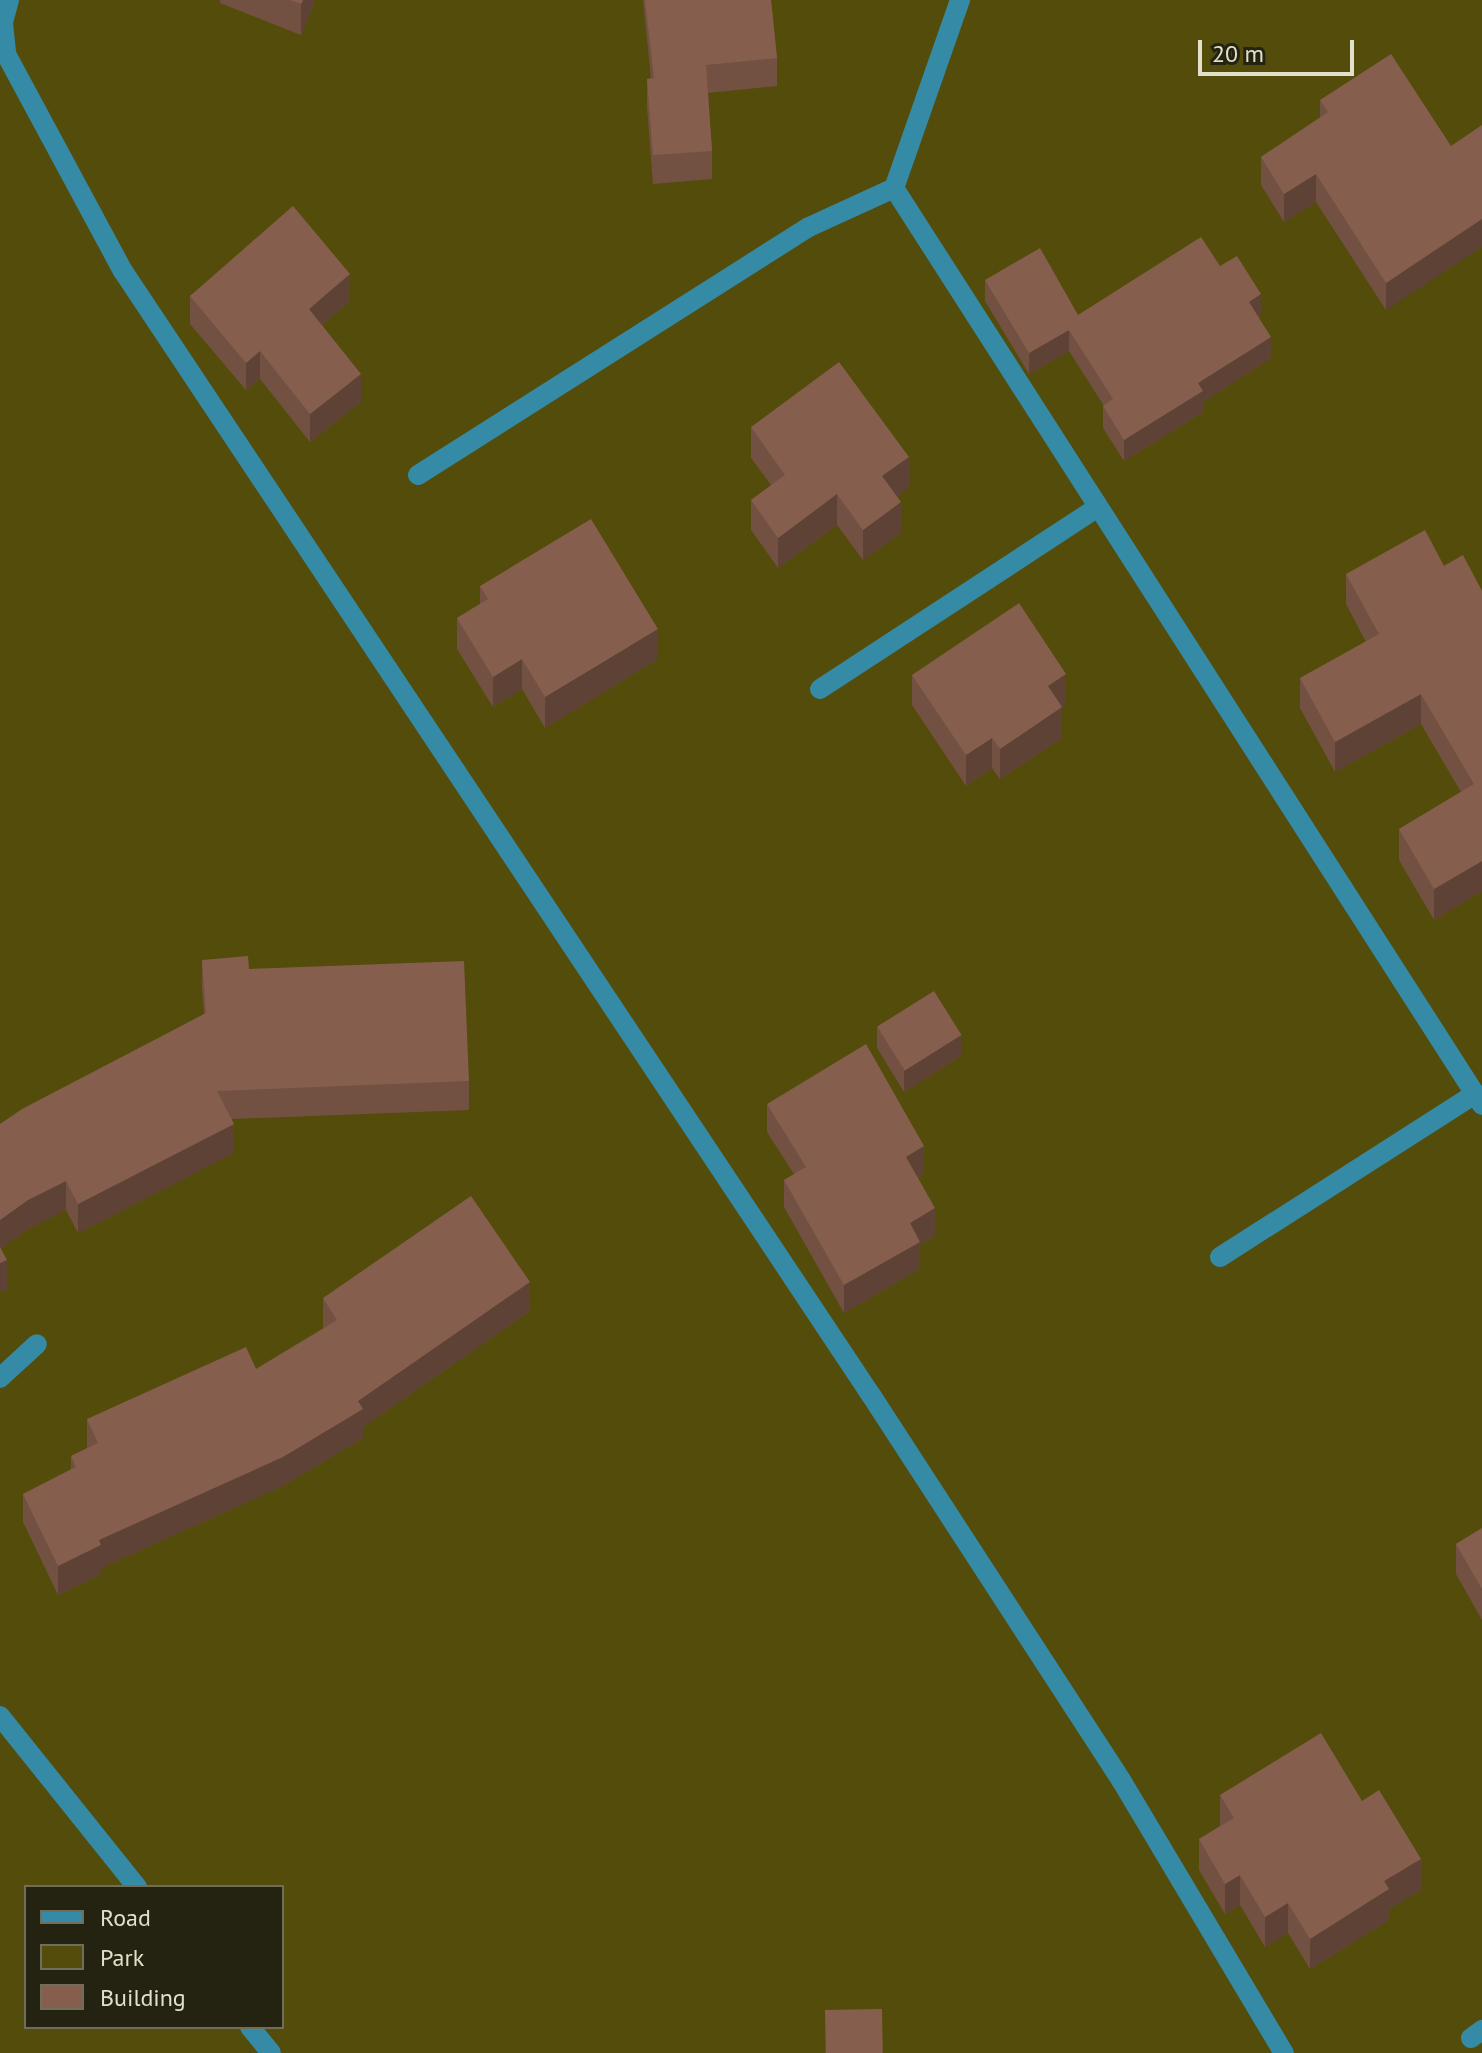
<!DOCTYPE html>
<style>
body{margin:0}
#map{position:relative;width:1482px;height:2053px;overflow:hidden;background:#403c14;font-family:"PT Sans",sans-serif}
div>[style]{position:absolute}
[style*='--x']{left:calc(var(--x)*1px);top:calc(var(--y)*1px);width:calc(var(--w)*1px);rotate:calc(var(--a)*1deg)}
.green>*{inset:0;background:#534c0a}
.minor>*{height:20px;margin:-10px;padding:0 10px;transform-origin:10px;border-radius:10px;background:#358aa6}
.wall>*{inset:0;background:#735142}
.shaded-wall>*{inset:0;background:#5e4236}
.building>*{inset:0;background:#865e4d;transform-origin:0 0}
span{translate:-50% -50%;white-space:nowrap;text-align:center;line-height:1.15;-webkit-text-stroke:6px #242211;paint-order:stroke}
.legend{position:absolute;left:24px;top:1885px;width:260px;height:144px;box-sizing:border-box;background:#242211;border:2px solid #706e5b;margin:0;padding:10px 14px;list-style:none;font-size:24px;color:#e2e0ca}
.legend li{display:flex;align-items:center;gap:16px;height:40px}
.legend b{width:40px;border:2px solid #706e5b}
.scale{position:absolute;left:1198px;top:40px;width:156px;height:36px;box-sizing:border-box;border:4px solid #e2e0ca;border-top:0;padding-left:10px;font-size:24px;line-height:28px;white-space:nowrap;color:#e2e0ca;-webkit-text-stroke:6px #242211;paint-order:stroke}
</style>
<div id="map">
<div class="green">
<div style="clip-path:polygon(evenodd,0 0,1482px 0,1482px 2053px,0 2053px,0 0,26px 1887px,282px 1887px,282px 2027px,26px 2027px,26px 1887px)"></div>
</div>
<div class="minor">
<div style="--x:9;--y:0;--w:24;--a:105"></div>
<div style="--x:3;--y:23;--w:31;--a:84"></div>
<div style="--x:6;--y:54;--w:247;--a:61.7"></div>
<div style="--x:123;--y:271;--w:1350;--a:56.36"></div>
<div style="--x:871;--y:1395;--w:459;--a:57"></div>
<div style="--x:1121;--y:1780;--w:318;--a:59.2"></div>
<div style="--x:960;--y:0;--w:199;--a:109.3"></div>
<div style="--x:894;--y:188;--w:1089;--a:57.33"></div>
<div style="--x:418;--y:475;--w:463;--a:-32.4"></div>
<div style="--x:809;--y:227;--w:94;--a:-24.6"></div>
<div style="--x:820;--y:689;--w:331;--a:-33.2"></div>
<div style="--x:1220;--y:1257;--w:303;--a:-32.6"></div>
<div style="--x:0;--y:1378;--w:50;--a:-42.6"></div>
<div style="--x:0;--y:1716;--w:219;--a:51.3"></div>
<div style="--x:250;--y:2027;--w:33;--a:51"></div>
<div style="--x:1471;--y:2038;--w:14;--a:-36"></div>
</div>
<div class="wall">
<div style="clip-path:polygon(220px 0,315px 0,301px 35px,220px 3px)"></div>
<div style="clip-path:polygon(643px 0,771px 0,777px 58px,777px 86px,708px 93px,712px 151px,712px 179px,653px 184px,647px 107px,647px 79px,651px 78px)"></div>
<div style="clip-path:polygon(1320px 100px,1451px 146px,1386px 310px,1316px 202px,1284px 222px,1261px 185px,1261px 157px,1320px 118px)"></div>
<div style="clip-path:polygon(1220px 266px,1261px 315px,1258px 317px,1271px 358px,1203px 402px,1203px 412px,1124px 461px,1103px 428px,1103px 406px,1104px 406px,1069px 351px,1029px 374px,985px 301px,985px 280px,1078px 315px)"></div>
<div style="clip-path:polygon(190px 296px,350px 301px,322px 325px,361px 402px,310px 442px,260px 379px,246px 390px,190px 324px)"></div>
<div style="clip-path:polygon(751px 427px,909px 487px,897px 496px,901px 533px,863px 560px,837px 525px,778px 568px,751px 530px,751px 500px,771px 485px,751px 458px)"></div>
<div style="clip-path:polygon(1463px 555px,1482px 891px,1434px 920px,1399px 860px,1399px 829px,1461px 792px,1421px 724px,1335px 772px,1300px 708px,1300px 678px,1366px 642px,1346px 604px,1346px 574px,1444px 566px)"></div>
<div style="clip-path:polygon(480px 586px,658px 659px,545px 728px,522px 689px,493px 707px,457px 649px,457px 618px,480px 604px)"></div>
<div style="clip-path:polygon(912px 675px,1066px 705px,1062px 708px,1062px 738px,1000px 779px,992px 768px,966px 786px,912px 705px)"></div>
<div style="clip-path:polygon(202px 960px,249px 969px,469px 1081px,469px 1110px,232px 1119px,234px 1153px,78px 1233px,66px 1210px,28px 1229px,1px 1248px,7px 1289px,0 1292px,0 1124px,204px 1014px,202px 989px)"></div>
<div style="clip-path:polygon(877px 1027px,961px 1056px,904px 1092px,877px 1048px)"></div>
<div style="clip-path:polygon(767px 1104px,924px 1174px,918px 1178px,935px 1236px,920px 1245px,920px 1269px,844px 1313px,784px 1207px,784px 1180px,794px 1174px,767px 1132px)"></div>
<div style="clip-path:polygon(323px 1298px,530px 1311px,363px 1427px,363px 1438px,283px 1486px,101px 1568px,101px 1574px,58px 1595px,23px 1522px,23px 1494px,71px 1469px,71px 1456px,87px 1448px,87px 1419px,256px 1369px,323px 1329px)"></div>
<div style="clip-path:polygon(1482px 1528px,1482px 1620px,1456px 1574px,1456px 1544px)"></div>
<div style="clip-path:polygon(1220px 1795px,1362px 1801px,1421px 1890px,1389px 1909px,1389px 1920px,1310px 1969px,1288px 1933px,1265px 1947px,1240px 1905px,1225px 1914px,1199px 1870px,1199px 1839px,1220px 1826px)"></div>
</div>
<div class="shaded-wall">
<div style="clip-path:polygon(303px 0,315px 0,301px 35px,301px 4px)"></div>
<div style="clip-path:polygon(1316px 174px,1316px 202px,1284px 222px,1284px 194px)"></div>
<div style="clip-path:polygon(1482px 219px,1482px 247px,1386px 310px,1386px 283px)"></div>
<div style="clip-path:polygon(350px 274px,350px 301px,309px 336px,309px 309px)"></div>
<div style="clip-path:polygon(1261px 294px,1261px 315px,1249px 323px,1249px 302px)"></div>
<div style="clip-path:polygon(1069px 330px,1069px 351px,1029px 374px,1029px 353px)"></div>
<div style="clip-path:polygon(1271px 337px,1271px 358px,1203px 402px,1203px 412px,1124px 461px,1124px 440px,1198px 383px)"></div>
<div style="clip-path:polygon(260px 351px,260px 379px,246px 390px,246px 363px)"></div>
<div style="clip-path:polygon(361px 374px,361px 402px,310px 442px,310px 414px)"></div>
<div style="clip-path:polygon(909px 457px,909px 487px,882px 507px,882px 476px)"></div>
<div style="clip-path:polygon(837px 494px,837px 525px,778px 568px,778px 538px)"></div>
<div style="clip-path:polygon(901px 502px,901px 533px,863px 560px,863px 530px)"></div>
<div style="clip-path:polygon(658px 629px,658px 659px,545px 728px,545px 697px)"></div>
<div style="clip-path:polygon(522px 659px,522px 689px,493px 707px,493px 677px)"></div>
<div style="clip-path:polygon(1066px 674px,1066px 705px,1062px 708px,1062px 738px,1000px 779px,1000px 749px,1048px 686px)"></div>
<div style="clip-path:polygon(1421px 694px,1421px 724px,1335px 772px,1335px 742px)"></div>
<div style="clip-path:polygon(992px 738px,992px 768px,966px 786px,966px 755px)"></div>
<div style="clip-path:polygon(1482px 861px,1482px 891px,1434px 920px,1434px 889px)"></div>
<div style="clip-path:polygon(961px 1035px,961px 1056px,904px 1092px,904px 1071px)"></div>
<div style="clip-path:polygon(234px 1124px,234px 1153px,78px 1233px,78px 1204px)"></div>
<div style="clip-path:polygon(924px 1146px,924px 1174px,906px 1184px,906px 1157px)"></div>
<div style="clip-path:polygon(66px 1181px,66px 1210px,28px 1229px,0 1249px,0 1220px,28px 1200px)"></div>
<div style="clip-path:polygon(935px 1208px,935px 1236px,920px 1245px,920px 1269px,844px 1313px,844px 1285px,910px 1223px)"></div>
<div style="clip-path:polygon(7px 1260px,7px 1289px,0 1292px,0 1263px)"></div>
<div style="clip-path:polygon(530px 1282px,530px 1311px,363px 1427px,363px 1438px,283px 1486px,101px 1568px,101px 1574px,58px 1595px,58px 1566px,99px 1540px,358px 1401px)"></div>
<div style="clip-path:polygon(1421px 1859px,1421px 1890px,1389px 1909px,1389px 1920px,1310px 1969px,1310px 1939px,1384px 1881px)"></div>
<div style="clip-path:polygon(1240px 1875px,1240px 1905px,1225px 1914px,1225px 1884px)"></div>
<div style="clip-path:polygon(1288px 1903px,1288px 1933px,1265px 1947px,1265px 1917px)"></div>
</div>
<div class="building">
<div style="clip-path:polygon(290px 0,303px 0,301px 4px)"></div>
<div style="clip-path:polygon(645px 0,771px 0,777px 58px,706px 65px,712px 151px,653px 155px,647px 79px,654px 78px)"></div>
<div style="clip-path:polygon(1391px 54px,1451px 146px,1482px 125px,1482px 219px,1386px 283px,1316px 174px,1284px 194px,1261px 157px,1328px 112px,1320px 100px)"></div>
<div style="clip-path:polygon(293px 206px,350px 274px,309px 309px,361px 374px,310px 414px,260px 351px,246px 363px,190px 296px)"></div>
<div style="clip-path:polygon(1201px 237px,1220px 266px,1237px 256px,1261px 294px,1249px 302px,1271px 337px,1198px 383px,1203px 391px,1124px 440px,1103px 406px,1113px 399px,1069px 330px,1029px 353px,985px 280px,1040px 248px,1078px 315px)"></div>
<div style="clip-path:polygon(839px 362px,909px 457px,882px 476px,901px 502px,863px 530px,837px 494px,778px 538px,751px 500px,785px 475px,751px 427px)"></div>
<div style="clip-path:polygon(591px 519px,658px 629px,545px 697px,522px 659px,493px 677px,457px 618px,488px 599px,480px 586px)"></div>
<div style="clip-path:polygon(1425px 530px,1444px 566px,1463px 555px,1482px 591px,1482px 861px,1434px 889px,1399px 829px,1474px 784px,1421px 694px,1335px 742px,1300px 678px,1379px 634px,1346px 574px)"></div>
<div style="clip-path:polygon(1019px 603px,1066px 674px,1048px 686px,1062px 707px,1000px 749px,992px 738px,966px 755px,912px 675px)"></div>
<div style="clip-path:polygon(248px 956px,249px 969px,464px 961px,469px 1081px,217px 1091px,234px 1124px,78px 1204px,66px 1181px,28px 1200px,0 1220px,0 1124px,22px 1109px,206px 1013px,202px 960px)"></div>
<div style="left:934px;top:991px;width:52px;height:67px;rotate:58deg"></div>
<div style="clip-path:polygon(866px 1044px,924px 1146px,906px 1157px,935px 1208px,910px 1223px,920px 1242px,844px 1285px,784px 1180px,806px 1167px,767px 1104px)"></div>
<div style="clip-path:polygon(471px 1196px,530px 1282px,358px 1401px,363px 1409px,283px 1457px,99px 1540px,101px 1545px,58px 1566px,23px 1494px,76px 1467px,71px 1456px,98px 1443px,87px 1419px,246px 1347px,256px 1369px,337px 1320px,323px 1298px)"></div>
<div style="clip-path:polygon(0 1247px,7px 1260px,0 1263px)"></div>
<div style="clip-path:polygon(1482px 1528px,1482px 1589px,1456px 1544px)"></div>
<div style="clip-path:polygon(1321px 1733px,1362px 1801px,1379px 1790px,1421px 1859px,1384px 1881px,1389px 1889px,1310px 1939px,1288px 1903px,1265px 1917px,1240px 1875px,1225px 1884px,1199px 1839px,1234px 1818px,1220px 1795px)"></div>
<div style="left:882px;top:2009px;width:44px;height:57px;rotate:89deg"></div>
</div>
<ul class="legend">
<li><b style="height:10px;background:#358aa6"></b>Road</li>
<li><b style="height:22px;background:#534c0a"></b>Park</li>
<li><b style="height:22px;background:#865e4d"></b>Building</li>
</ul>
<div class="scale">20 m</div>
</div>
